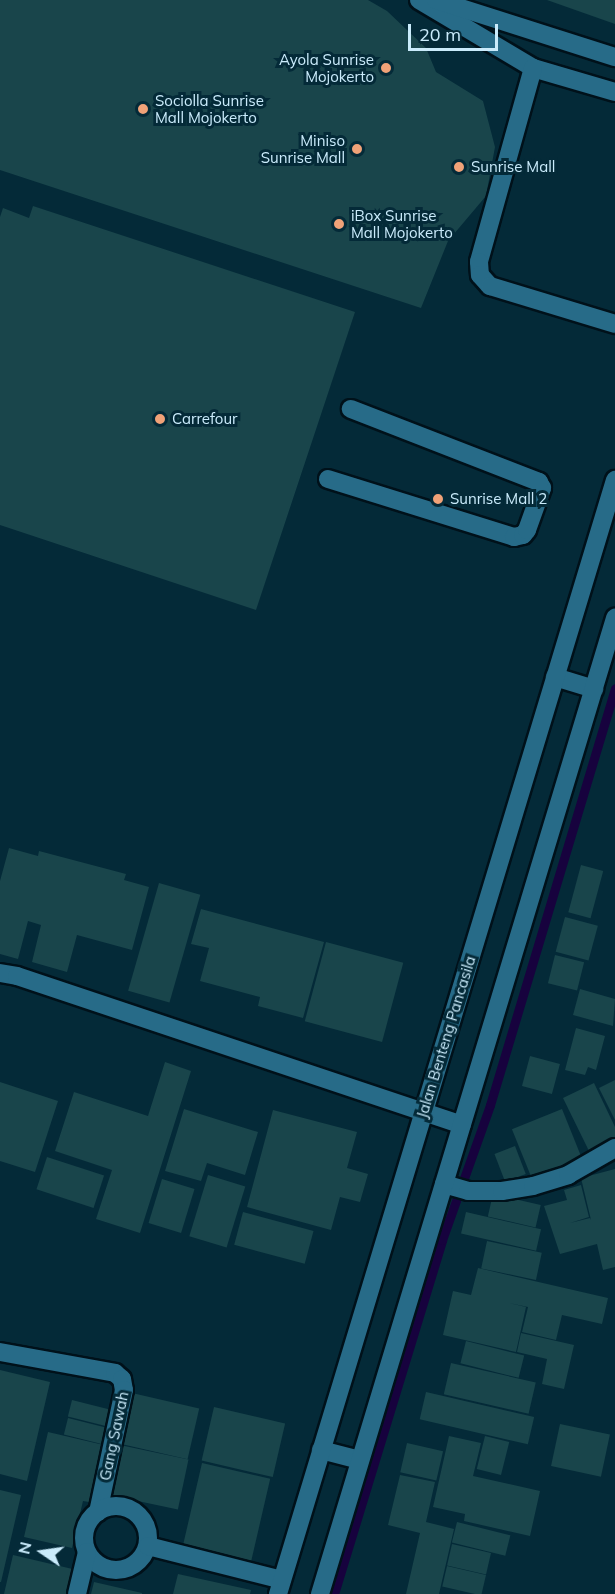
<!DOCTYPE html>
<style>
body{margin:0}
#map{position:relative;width:615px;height:1594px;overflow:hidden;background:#042a38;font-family:Mulish,sans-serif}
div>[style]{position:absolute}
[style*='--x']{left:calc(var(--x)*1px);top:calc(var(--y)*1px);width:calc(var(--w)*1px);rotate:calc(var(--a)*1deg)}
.stream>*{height:9px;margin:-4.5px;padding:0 4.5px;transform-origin:4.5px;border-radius:4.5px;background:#17023e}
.building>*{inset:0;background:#19454b;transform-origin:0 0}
.roads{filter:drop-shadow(2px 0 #00111a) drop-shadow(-2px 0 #00111a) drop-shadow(0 2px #00111a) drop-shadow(0 -2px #00111a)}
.minor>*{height:18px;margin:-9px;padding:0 9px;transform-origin:9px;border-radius:9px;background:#276b88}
.minor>.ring{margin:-9px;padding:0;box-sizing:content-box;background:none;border:18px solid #276b88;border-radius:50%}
.dots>*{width:16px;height:16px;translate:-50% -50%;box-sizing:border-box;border:3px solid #042a38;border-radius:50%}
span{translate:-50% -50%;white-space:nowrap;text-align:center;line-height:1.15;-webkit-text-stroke:6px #042a38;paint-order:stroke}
.poi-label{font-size:15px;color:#caebfb}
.right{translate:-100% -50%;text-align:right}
.left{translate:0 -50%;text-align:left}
.street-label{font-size:15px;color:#caebfb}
.north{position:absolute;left:12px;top:1522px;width:60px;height:60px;-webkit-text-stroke:4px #042a38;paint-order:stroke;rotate:283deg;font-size:16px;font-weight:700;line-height:24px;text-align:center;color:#caebfb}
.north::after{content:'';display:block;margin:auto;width:21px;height:27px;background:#caebfb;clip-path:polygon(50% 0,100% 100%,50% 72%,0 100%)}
.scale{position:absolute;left:408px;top:24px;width:90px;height:27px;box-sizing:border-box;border:3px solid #caebfb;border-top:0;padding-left:8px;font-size:18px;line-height:21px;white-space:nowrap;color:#caebfb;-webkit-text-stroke:4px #042a38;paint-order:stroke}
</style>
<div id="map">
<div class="stream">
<div style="--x:334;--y:1594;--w:370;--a:-73"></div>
<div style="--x:442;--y:1240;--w:143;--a:-70.4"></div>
<div style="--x:490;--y:1105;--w:435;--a:-73.3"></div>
</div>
<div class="building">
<div style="clip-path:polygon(0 0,368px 0,387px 11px,426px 48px,436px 72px,483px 101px,495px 147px,486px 196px,448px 241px,421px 308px,0 170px)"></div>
<div style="clip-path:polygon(547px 0,615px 0,615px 24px)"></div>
<div style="clip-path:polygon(33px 206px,355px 312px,256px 610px,0 525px,0 217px,3px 208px,29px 218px)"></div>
<div style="clip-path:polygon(9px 848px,38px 856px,39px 851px,126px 874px,124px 880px,149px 887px,132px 950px,77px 935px,67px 972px,32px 962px,41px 925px,28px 921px,18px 959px,0 954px,0 881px)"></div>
<div style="left:581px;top:865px;width:23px;height:49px;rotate:15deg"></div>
<div style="left:159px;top:883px;width:43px;height:112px;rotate:16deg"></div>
<div style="clip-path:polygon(201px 909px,324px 942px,303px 1018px,258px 1006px,260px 997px,200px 981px,209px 948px,191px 944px)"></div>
<div style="left:565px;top:917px;width:34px;height:36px;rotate:15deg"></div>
<div style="left:326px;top:942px;width:80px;height:82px;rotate:15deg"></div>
<div style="left:555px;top:955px;width:30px;height:29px;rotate:14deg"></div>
<div style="clip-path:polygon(580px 989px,615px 999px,613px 1026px,573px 1015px)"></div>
<div style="clip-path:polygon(576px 1028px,605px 1036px,596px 1070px,588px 1067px,585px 1075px,565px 1070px)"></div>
<div style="left:530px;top:1056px;width:31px;height:31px;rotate:15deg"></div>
<div style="clip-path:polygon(165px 1062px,191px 1071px,140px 1233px,96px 1219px,112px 1170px,55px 1151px,74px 1092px,148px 1116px)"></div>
<div style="clip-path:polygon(615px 1080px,615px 1120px,599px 1088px)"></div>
<div style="clip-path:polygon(0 1082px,58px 1101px,35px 1172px,0 1161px)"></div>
<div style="clip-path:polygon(594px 1083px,615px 1127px,615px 1138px,589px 1151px,563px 1098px)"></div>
<div style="clip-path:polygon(184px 1109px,258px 1132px,245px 1175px,207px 1163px,201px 1181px,165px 1171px)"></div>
<div style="left:562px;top:1109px;width:53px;height:54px;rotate:68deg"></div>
<div style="clip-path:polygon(273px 1110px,357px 1132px,347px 1168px,368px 1174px,360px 1202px,340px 1197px,331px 1230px,247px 1207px)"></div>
<div style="left:515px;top:1146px;width:30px;height:22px;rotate:69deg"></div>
<div style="left:47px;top:1157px;width:60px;height:34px;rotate:18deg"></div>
<div style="clip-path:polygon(615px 1169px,615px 1267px,603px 1270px,597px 1244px,560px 1254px,544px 1206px,567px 1200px,564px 1190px,581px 1185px,589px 1217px,570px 1223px,590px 1218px,591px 1220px,581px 1178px)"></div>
<div style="left:208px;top:1175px;width:39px;height:64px;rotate:17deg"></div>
<div style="left:162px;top:1179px;width:34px;height:46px;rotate:17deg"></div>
<div style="left:493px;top:1194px;width:49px;height:23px;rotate:13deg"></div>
<div style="left:243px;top:1212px;width:73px;height:34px;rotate:15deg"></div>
<div style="left:466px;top:1212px;width:77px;height:22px;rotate:13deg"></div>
<div style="left:487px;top:1241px;width:56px;height:28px;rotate:12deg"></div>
<div style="clip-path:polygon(478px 1268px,608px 1298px,602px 1324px,562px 1315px,556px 1340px,522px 1332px,528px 1307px,509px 1303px,526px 1307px,516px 1352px,443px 1335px,453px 1291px,471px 1295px)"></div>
<div style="clip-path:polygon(521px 1333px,574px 1345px,564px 1389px,542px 1384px,547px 1359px,517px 1352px)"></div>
<div style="left:466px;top:1341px;width:60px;height:23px;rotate:14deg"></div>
<div style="left:451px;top:1363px;width:87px;height:32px;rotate:13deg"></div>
<div style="clip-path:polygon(0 1370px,50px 1382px,27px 1481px,0 1474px)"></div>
<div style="left:426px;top:1392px;width:111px;height:28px;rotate:13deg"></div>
<div style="left:132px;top:1393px;width:69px;height:52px;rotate:13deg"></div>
<div style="left:72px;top:1400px;width:45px;height:17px;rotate:14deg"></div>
<div style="left:214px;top:1407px;width:73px;height:55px;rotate:13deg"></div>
<div style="left:68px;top:1418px;width:45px;height:17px;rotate:14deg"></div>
<div style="left:560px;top:1424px;width:51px;height:43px;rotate:12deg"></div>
<div style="clip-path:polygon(48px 1432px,108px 1446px,95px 1503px,83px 1501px,72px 1548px,24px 1537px)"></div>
<div style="clip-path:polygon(449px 1436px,481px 1443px,473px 1476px,540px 1491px,530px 1536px,464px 1521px,465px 1514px,433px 1507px)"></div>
<div style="left:485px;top:1436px;width:25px;height:34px;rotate:14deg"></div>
<div style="left:407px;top:1443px;width:37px;height:30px;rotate:13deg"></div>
<div style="left:120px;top:1445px;width:70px;height:51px;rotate:12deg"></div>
<div style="left:202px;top:1463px;width:70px;height:87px;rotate:13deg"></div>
<div style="clip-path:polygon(400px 1475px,435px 1482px,426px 1522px,454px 1529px,439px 1594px,406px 1594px,420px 1533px,388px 1525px)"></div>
<div style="clip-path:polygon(0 1490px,21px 1495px,1px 1582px,0 1582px)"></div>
<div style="left:457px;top:1522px;width:55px;height:21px;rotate:14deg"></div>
<div style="left:452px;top:1544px;width:40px;height:22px;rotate:13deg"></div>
<div style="clip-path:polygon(13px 1555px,81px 1571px,75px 1594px,4px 1594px)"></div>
<div style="left:447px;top:1566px;width:40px;height:21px;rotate:13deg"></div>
<div style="clip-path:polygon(178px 1574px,251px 1590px,250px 1594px,173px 1594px)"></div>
<div style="clip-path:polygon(94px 1582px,142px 1593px,142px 1594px,91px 1594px)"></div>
</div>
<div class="roads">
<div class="minor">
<div style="--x:419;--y:0;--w:133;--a:30.8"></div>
<div style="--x:533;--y:68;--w:85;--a:16.3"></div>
<div style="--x:436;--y:0;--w:188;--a:17.7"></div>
<div style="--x:533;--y:68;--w:201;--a:105.6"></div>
<div style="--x:479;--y:262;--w:13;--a:86"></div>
<div style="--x:480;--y:275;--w:15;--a:48"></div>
<div style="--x:490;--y:286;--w:131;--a:16.9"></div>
<div style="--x:328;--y:479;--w:195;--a:17.3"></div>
<div style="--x:514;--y:537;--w:9;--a:-13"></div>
<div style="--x:523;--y:535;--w:6;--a:-51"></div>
<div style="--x:527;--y:530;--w:45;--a:-70.3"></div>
<div style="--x:542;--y:488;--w:7;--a:-117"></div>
<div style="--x:539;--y:482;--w:202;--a:-158.8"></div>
<div style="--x:555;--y:677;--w:41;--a:17.1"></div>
<div style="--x:0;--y:973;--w:17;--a:10"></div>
<div style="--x:17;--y:976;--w:469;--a:18.5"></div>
<div style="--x:444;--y:1184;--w:25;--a:16"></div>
<div style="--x:468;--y:1191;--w:34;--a:0"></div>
<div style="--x:502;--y:1191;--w:31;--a:-9"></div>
<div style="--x:533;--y:1186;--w:37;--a:-17"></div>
<div style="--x:568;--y:1175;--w:54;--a:-29.9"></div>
<div style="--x:0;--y:1352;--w:117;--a:10.3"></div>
<div style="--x:115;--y:1373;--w:9;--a:41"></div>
<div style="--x:122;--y:1379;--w:11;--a:80"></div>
<div style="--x:124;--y:1390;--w:125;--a:102"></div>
<div style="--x:321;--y:1450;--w:40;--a:14.4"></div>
<div class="ring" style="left:84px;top:1506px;width:46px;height:46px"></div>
<div style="--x:148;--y:1546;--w:138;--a:14.2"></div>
<div style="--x:77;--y:1594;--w:43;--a:-76.6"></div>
<div style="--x:278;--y:1594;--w:1164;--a:-73.17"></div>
<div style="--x:320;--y:1594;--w:1020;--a:-73.18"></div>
</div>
</div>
<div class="dots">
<div style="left:386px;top:68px;background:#f0a278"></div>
<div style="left:143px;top:109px;background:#f0a278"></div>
<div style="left:357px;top:149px;background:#f0a278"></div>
<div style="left:459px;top:167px;background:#f0a278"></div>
<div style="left:339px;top:224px;background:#f0a278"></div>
<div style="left:160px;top:419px;background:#f0a278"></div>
<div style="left:438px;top:499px;background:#f0a278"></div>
</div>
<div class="poi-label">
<span class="right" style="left:374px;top:68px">Ayola Sunrise<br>Mojokerto</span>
<span class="left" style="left:155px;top:109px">Sociolla Sunrise<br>Mall Mojokerto</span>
<span class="right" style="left:345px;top:149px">Miniso<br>Sunrise Mall</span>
<span class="left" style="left:471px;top:167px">Sunrise Mall</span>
<span class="left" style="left:351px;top:224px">iBox Sunrise<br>Mall Mojokerto</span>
<span class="left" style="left:172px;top:419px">Carrefour</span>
<span class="left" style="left:450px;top:499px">Sunrise Mall 2</span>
</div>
<div class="street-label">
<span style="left:446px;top:1037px;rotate:-73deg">Jalan Benteng Pancasila</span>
<span style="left:114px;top:1436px;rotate:-78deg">Gang Sawah</span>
</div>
<div class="north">N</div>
<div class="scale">20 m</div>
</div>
